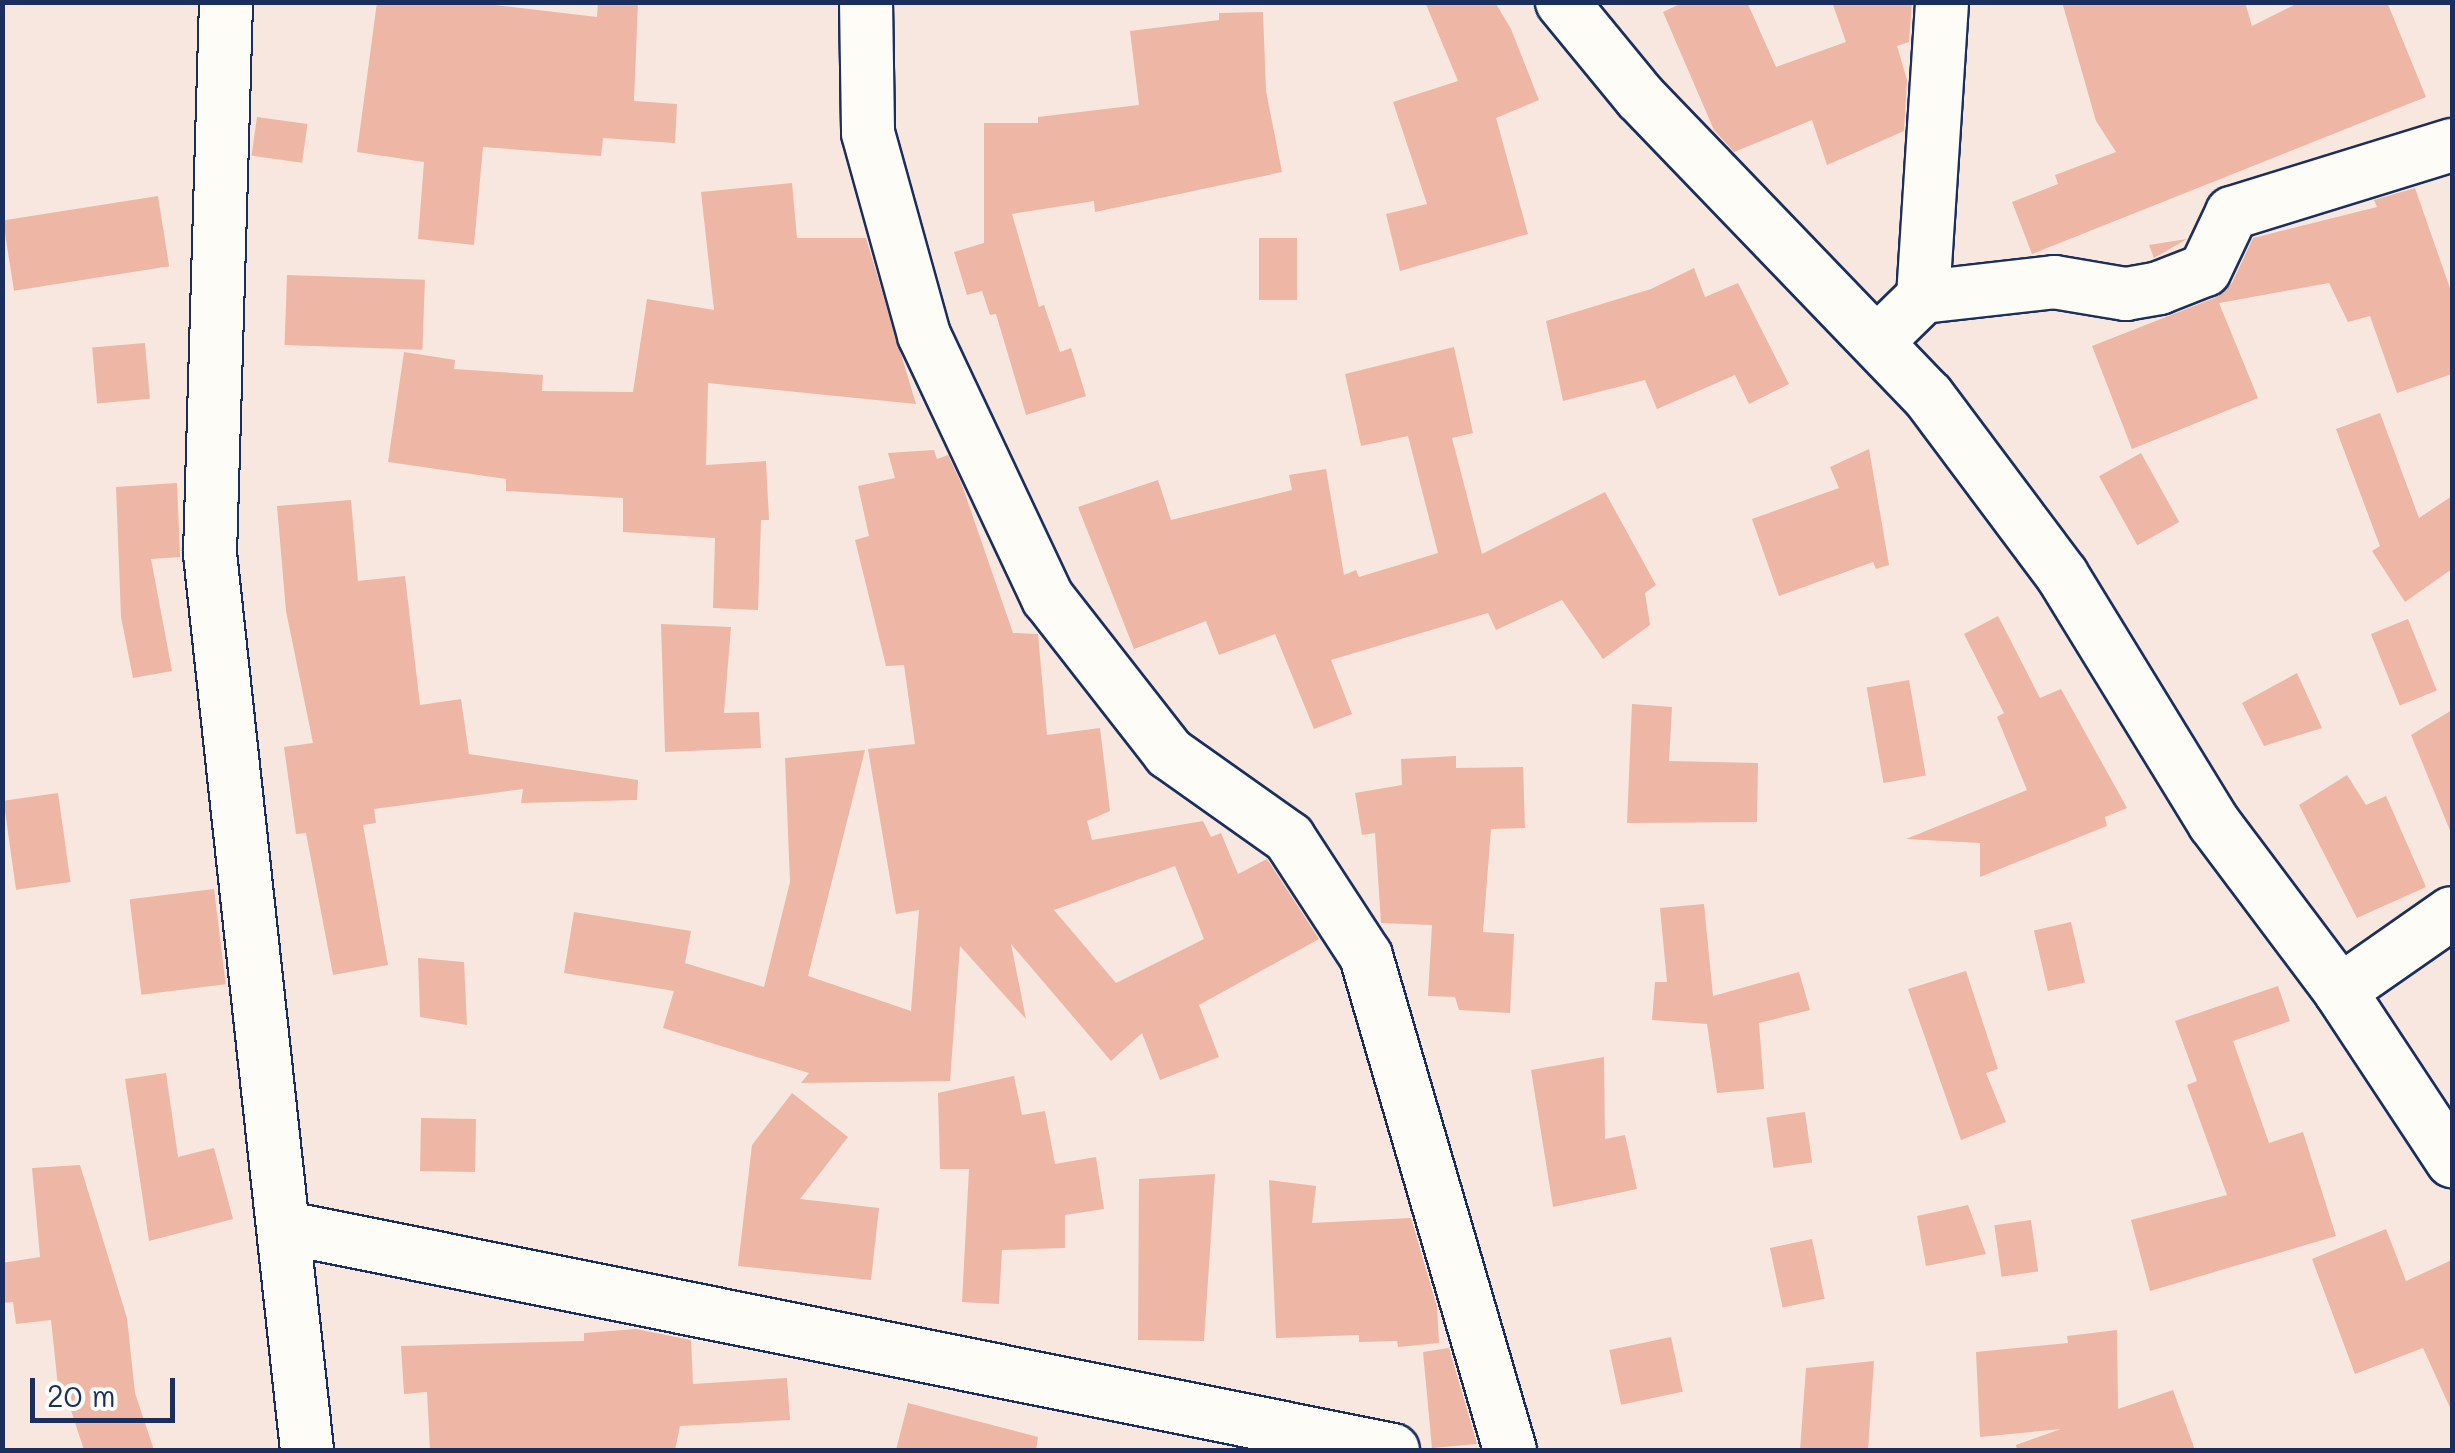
<!DOCTYPE html>
<style>
body{margin:0}
#map{position:relative;width:2455px;height:1453px;overflow:hidden;background:#f8e7de;font-family:Mali,sans-serif}
div>[style]{position:absolute}
[style*='--x']{left:calc(var(--x)*1px);top:calc(var(--y)*1px);width:calc(var(--w)*1px);rotate:calc(var(--a)*1deg)}
.building>*{inset:0;background:#eeb6a5;transform-origin:0 0}
.roads{filter:drop-shadow(2px 0 #1b2f5e) drop-shadow(-2px 0 #1b2f5e) drop-shadow(0 2px #1b2f5e) drop-shadow(0 -2px #1b2f5e)}
.minor>*{height:52px;margin:-26px;padding:0 26px;transform-origin:26px;border-radius:26px;background:#fdfcf7}
span{translate:-50% -50%;white-space:nowrap;text-align:center;line-height:1.15;-webkit-text-stroke:8px #fdfcf7;paint-order:stroke}
.frame{position:absolute;inset:0;border:5px solid #1b2f5e;pointer-events:none}
.scale{position:absolute;left:30px;top:1378px;width:145px;height:45px;box-sizing:border-box;border:5px solid #1b2f5e;border-top:0;padding-left:12px;font-size:30px;line-height:35px;white-space:nowrap;color:#1b2f5e;-webkit-text-stroke:8px #fdfcf7;paint-order:stroke}
</style>
<div id="map">
<div class="building">
<div style="clip-path:polygon(377px 2px,470px 2px,597px 17px,598px 2px,638px 2px,634px 101px,677px 104px,675px 143px,603px 138px,601px 156px,483px 147px,474px 245px,418px 239px,424px 162px,357px 152px)"></div>
<div style="clip-path:polygon(1425px 2px,1495px 2px,1511px 29px,1539px 100px,1496px 118px,1528px 234px,1400px 271px,1386px 214px,1427px 204px,1393px 102px,1458px 81px)"></div>
<div style="clip-path:polygon(1684px 2px,1747px 2px,1776px 67px,1846px 42px,1832px 2px,1912px 2px,1909px 42px,1897px 46px,1907px 80px,1904px 131px,1827px 165px,1812px 120px,1734px 152px,1714px 130px,1663px 12px)"></div>
<div style="clip-path:polygon(2062px 2px,2245px 2px,2252px 26px,2300px 2px,2387px 2px,2426px 97px,2032px 254px,2012px 202px,2058px 184px,2055px 175px,2116px 152px,2096px 121px)"></div>
<div style="clip-path:polygon(1263px 12px,1266px 91px,1282px 172px,1095px 212px,1094px 201px,1012px 214px,1039px 307px,1044px 305px,1060px 352px,1071px 348px,1086px 396px,1026px 415px,996px 314px,990px 315px,982px 291px,967px 295px,954px 252px,984px 243px,984px 123px,1038px 123px,1038px 117px,1139px 105px,1130px 31px,1219px 20px,1219px 13px)"></div>
<div style="left:257px;top:117px;width:51px;height:39px;rotate:8deg"></div>
<div style="clip-path:polygon(792px 183px,797px 238px,866px 238px,916px 404px,708px 383px,706px 465px,766px 461px,769px 520px,761px 520px,758px 610px,713px 608px,715px 538px,623px 532px,623px 498px,506px 491px,506px 479px,388px 462px,404px 352px,455px 360px,454px 369px,543px 375px,542px 391px,633px 392px,647px 299px,714px 310px,701px 192px)"></div>
<div style="clip-path:polygon(2415px 188px,2452px 294px,2452px 374px,2397px 393px,2370px 316px,2348px 322px,2329px 283px,2219px 303px,2258px 398px,2132px 449px,2092px 346px,2217px 297px,2232px 283px,2253px 238px,2377px 207px,2374px 200px)"></div>
<div style="left:158px;top:196px;width:71px;height:157px;rotate:81deg"></div>
<div style="left:1259px;top:238px;width:38px;height:62px"></div>
<div style="clip-path:polygon(2187px 239px,2154px 258px,2149px 245px)"></div>
<div style="clip-path:polygon(1694px 268px,1705px 297px,1738px 283px,1789px 384px,1749px 404px,1735px 375px,1657px 409px,1645px 380px,1563px 401px,1546px 321px,1651px 289px)"></div>
<div style="left:287px;top:275px;width:138px;height:70px;rotate:2deg"></div>
<div style="left:145px;top:343px;width:56px;height:53px;rotate:85deg"></div>
<div style="clip-path:polygon(1454px 347px,1473px 433px,1452px 438px,1482px 554px,1605px 492px,1656px 585px,1645px 593px,1650px 625px,1603px 659px,1562px 600px,1496px 630px,1488px 613px,1331px 660px,1352px 714px,1314px 729px,1275px 634px,1219px 655px,1206px 621px,1134px 649px,1078px 507px,1158px 480px,1171px 520px,1292px 490px,1289px 475px,1326px 469px,1344px 575px,1356px 570px,1359px 577px,1438px 553px,1408px 436px,1361px 446px,1345px 374px)"></div>
<div style="clip-path:polygon(2380px 413px,2419px 518px,2452px 496px,2452px 569px,2405px 602px,2372px 551px,2380px 546px,2336px 429px)"></div>
<div style="clip-path:polygon(1869px 449px,1889px 565px,1876px 569px,1873px 562px,1779px 596px,1752px 519px,1839px 488px,1830px 467px)"></div>
<div style="clip-path:polygon(evenodd,934px 450px,937px 459px,948px 455px,962px 485px,1013px 633px,1038px 634px,1047px 735px,1100px 728px,1110px 811px,1087px 821px,1092px 840px,1203px 821px,1211px 837px,1221px 833px,1238px 874px,1267px 859px,1319px 939px,1199px 1005px,1219px 1057px,1160px 1080px,1142px 1033px,1111px 1061px,1011px 944px,1026px 1019px,960px 946px,950px 1081px,801px 1083px,809px 1073px,663px 1028px,674px 991px,564px 973px,574px 912px,691px 931px,685px 963px,764px 987px,790px 882px,785px 758px,865px 750px,808px 976px,911px 1011px,919px 910px,896px 914px,868px 749px,915px 744px,904px 665px,886px 666px,855px 540px,869px 536px,858px 486px,895px 478px,888px 453px,934px 450px,1175px 866px,1204px 939px,1116px 983px,1054px 910px,1175px 866px)"></div>
<div style="left:2141px;top:453px;width:79px;height:48px;rotate:61deg"></div>
<div style="clip-path:polygon(177px 483px,180px 557px,151px 559px,172px 671px,133px 678px,121px 617px,116px 487px)"></div>
<div style="clip-path:polygon(351px 500px,358px 581px,405px 576px,420px 705px,461px 699px,469px 754px,638px 780px,637px 800px,521px 803px,523px 789px,374px 809px,376px 823px,363px 825px,388px 965px,333px 975px,306px 833px,296px 834px,284px 747px,313px 743px,286px 611px,277px 506px)"></div>
<div style="clip-path:polygon(1998px 616px,2040px 698px,2061px 689px,2127px 808px,2105px 817px,2107px 826px,1980px 877px,1980px 843px,1906px 839px,2027px 790px,1997px 717px,2004px 713px,1964px 634px)"></div>
<div style="left:2408px;top:619px;width:77px;height:40px;rotate:68deg"></div>
<div style="clip-path:polygon(661px 624px,731px 627px,724px 713px,759px 712px,761px 748px,665px 752px)"></div>
<div style="clip-path:polygon(2297px 673px,2322px 728px,2264px 746px,2242px 703px)"></div>
<div style="left:1909px;top:680px;width:97px;height:43px;rotate:80deg"></div>
<div style="clip-path:polygon(1632px 704px,1672px 707px,1669px 761px,1758px 763px,1757px 822px,1627px 823px)"></div>
<div style="clip-path:polygon(2452px 710px,2452px 833px,2451px 833px,2411px 735px)"></div>
<div style="clip-path:polygon(1456px 756px,1456px 768px,1523px 767px,1525px 828px,1491px 829px,1483px 932px,1514px 934px,1510px 1013px,1459px 1010px,1455px 997px,1428px 996px,1432px 925px,1381px 923px,1375px 833px,1362px 835px,1355px 793px,1402px 785px,1401px 759px)"></div>
<div style="clip-path:polygon(2347px 775px,2366px 805px,2386px 796px,2426px 887px,2357px 918px,2299px 805px)"></div>
<div style="left:58px;top:793px;width:90px;height:55px;rotate:82deg"></div>
<div style="left:214px;top:889px;width:96px;height:85px;rotate:83deg"></div>
<div style="clip-path:polygon(1704px 904px,1713px 996px,1799px 972px,1810px 1010px,1759px 1023px,1764px 1089px,1717px 1093px,1707px 1024px,1652px 1020px,1655px 982px,1667px 982px,1660px 908px)"></div>
<div style="left:2071px;top:922px;width:62px;height:38px;rotate:77deg"></div>
<div style="clip-path:polygon(418px 958px,464px 962px,467px 1025px,420px 1017px)"></div>
<div style="clip-path:polygon(1966px 971px,1998px 1069px,1986px 1073px,2006px 1122px,1961px 1140px,1908px 989px)"></div>
<div style="clip-path:polygon(2278px 986px,2290px 1021px,2233px 1041px,2269px 1143px,2303px 1132px,2336px 1236px,2150px 1291px,2131px 1220px,2227px 1195px,2187px 1085px,2197px 1081px,2175px 1021px)"></div>
<div style="clip-path:polygon(1604px 1057px,1605px 1139px,1625px 1135px,1637px 1189px,1553px 1207px,1531px 1070px)"></div>
<div style="clip-path:polygon(166px 1073px,178px 1157px,214px 1148px,233px 1219px,149px 1241px,125px 1079px)"></div>
<div style="clip-path:polygon(1014px 1076px,1022px 1115px,1045px 1111px,1055px 1164px,1096px 1157px,1104px 1209px,1065px 1215px,1065px 1248px,1002px 1250px,999px 1304px,962px 1302px,969px 1169px,940px 1169px,938px 1093px)"></div>
<div style="clip-path:polygon(792px 1093px,848px 1137px,800px 1199px,879px 1208px,871px 1280px,738px 1266px,752px 1145px)"></div>
<div style="left:1805px;top:1112px;width:51px;height:39px;rotate:82deg"></div>
<div style="left:421px;top:1118px;width:55px;height:53px;rotate:1deg"></div>
<div style="clip-path:polygon(80px 1165px,127px 1318px,135px 1393px,154px 1450px,84px 1450px,66px 1395px,59px 1396px,51px 1320px,16px 1324px,13px 1302px,2px 1303px,2px 1263px,40px 1257px,32px 1168px)"></div>
<div style="clip-path:polygon(1215px 1174px,1204px 1341px,1138px 1340px,1139px 1179px)"></div>
<div style="clip-path:polygon(1269px 1180px,1316px 1186px,1312px 1223px,1411px 1218px,1437px 1307px,1439px 1343px,1398px 1347px,1397px 1341px,1359px 1342px,1359px 1335px,1276px 1338px)"></div>
<div style="clip-path:polygon(1968px 1205px,1986px 1254px,1926px 1266px,1917px 1216px)"></div>
<div style="left:2031px;top:1220px;width:52px;height:37px;rotate:82deg"></div>
<div style="clip-path:polygon(2386px 1229px,2406px 1281px,2452px 1260px,2452px 1412px,2423px 1348px,2355px 1374px,2312px 1259px)"></div>
<div style="left:1812px;top:1239px;width:61px;height:43px;rotate:78deg"></div>
<div style="clip-path:polygon(636px 1329px,691px 1340px,693px 1384px,787px 1378px,790px 1420px,680px 1426px,675px 1450px,430px 1450px,427px 1392px,404px 1394px,401px 1346px,584px 1341px,584px 1333px)"></div>
<div style="clip-path:polygon(2117px 1330px,2118px 1409px,2173px 1390px,2195px 1450px,2017px 1450px,2016px 1445px,2061px 1429px,1980px 1437px,1976px 1352px,2068px 1343px,2067px 1336px)"></div>
<div style="left:1671px;top:1337px;width:56px;height:63px;rotate:78deg"></div>
<div style="clip-path:polygon(1449px 1348px,1477px 1444px,1432px 1448px,1423px 1352px)"></div>
<div style="clip-path:polygon(1874px 1361px,1868px 1450px,1800px 1450px,1806px 1368px)"></div>
<div style="clip-path:polygon(908px 1403px,1038px 1437px,1036px 1450px,896px 1450px)"></div>
</div>
<div class="roads">
<div class="minor">
<div style="--x:226;--y:2;--w:552;--a:91.66"></div>
<div style="--x:210;--y:554;--w:901;--a:83.82"></div>
<div style="--x:866;--y:2;--w:131;--a:89.1"></div>
<div style="--x:868;--y:133;--w:210;--a:74.5"></div>
<div style="--x:924;--y:335;--w:291;--a:64.8"></div>
<div style="--x:1048;--y:598;--w:197;--a:52"></div>
<div style="--x:1169;--y:753;--w:147;--a:35.3"></div>
<div style="--x:1289;--y:838;--w:141;--a:56.9"></div>
<div style="--x:1366;--y:956;--w:515;--a:73.75"></div>
<div style="--x:1562;--y:2;--w:123;--a:50.6"></div>
<div style="--x:1640;--y:97;--w:415;--a:46.1"></div>
<div style="--x:1928;--y:396;--w:224;--a:53.2"></div>
<div style="--x:2062;--y:575;--w:291;--a:58.5"></div>
<div style="--x:2214;--y:823;--w:210;--a:53.1"></div>
<div style="--x:2340;--y:991;--w:204;--a:56.6"></div>
<div style="--x:1923;--y:297;--w:296;--a:-86.3"></div>
<div style="--x:1877;--y:342;--w:64;--a:-44.4"></div>
<div style="--x:1923;--y:297;--w:132;--a:-6.5"></div>
<div style="--x:2054;--y:282;--w:73;--a:9.5"></div>
<div style="--x:2126;--y:294;--w:34;--a:-10"></div>
<div style="--x:2159;--y:288;--w:49;--a:-21.4"></div>
<div style="--x:2205;--y:270;--w:63;--a:-64.7"></div>
<div style="--x:2232;--y:213;--w:230;--a:-17.2"></div>
<div style="--x:2340;--y:991;--w:136;--a:-34.9"></div>
<div style="--x:287;--y:1228;--w:1128;--a:11.35"></div>
</div>
</div>
<div class="frame"></div>
<div class="scale">20 m</div>
</div>
